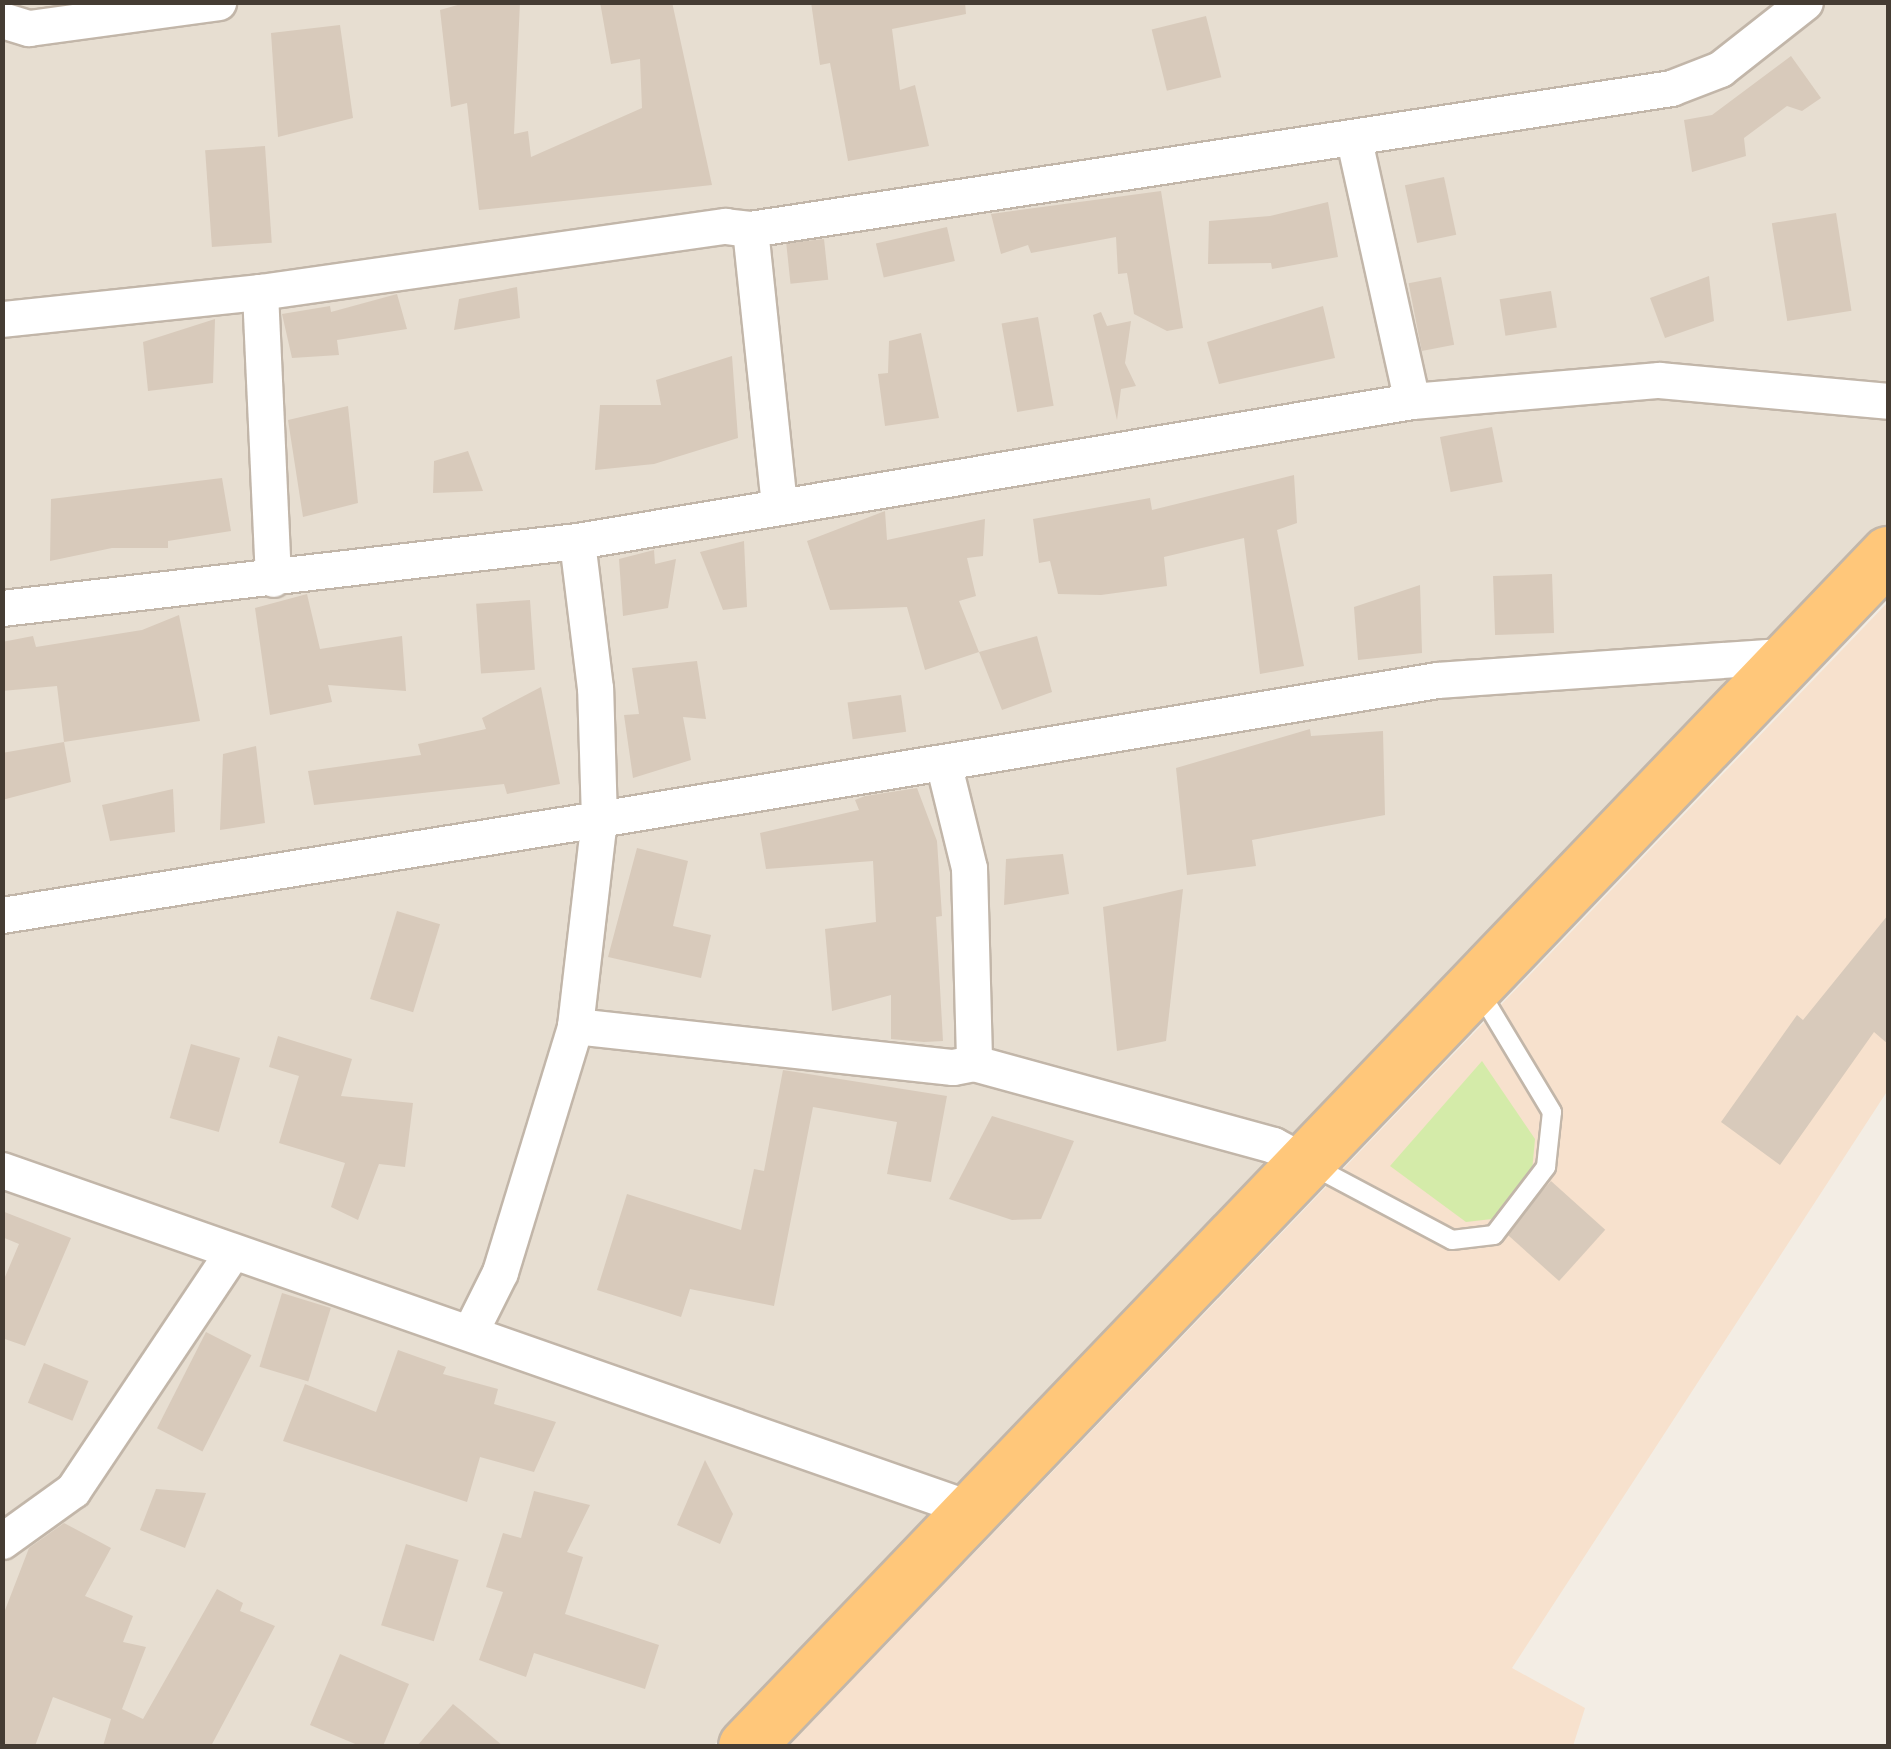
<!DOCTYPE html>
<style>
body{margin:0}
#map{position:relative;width:1891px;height:1749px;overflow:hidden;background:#f3ede4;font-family:"PT Sans Narrow",sans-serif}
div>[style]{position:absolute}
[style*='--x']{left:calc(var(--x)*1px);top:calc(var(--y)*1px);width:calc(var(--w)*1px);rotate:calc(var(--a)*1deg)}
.residential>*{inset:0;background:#e7ded1}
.commercial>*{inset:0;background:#f7e1cd}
.green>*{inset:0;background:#d4eba9}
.building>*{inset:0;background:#d8cabb;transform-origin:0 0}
.roads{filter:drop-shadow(2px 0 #c2b6a9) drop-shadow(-2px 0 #c2b6a9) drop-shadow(0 2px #c2b6a9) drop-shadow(0 -2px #c2b6a9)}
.service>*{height:18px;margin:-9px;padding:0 9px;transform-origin:9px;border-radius:9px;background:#fff}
.minor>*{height:35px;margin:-17.5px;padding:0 17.5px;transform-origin:17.5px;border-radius:17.5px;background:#fff}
.trunk>*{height:55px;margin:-27.5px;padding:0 27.5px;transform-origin:27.5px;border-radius:27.5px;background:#ffc77a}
span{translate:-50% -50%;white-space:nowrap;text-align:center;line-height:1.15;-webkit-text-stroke:8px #fff;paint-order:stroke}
.frame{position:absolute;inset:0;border:5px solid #453c33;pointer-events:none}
</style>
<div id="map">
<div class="residential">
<div style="clip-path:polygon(3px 3px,1888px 3px,1888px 524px,739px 1726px,712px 1746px,3px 1746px)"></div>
</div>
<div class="commercial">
<div style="clip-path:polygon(1888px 602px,1888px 1090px,1512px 1668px,1585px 1708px,1573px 1746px,789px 1746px)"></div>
</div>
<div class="green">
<div style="clip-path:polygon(1482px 1061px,1535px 1139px,1532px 1171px,1492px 1219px,1466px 1222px,1390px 1166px)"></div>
</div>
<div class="building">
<div style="clip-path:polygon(468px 2px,520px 2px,514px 134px,528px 131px,531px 157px,642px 108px,640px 59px,611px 64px,600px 2px,672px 2px,712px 185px,479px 210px,467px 103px,451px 107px,440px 10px)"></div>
<div style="clip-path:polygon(811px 2px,965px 2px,966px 14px,892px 29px,900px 90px,915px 85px,929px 146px,848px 161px,830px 63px,820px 65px)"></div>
<div style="left:1206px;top:16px;width:63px;height:56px;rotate:76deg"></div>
<div style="clip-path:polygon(340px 25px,353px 118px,278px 137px,271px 33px)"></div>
<div style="clip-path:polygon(1791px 56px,1821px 98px,1802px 111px,1787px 106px,1744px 138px,1746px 156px,1692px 172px,1684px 120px,1712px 115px)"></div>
<div style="left:265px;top:146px;width:97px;height:60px;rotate:86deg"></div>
<div style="left:1444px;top:177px;width:59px;height:40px;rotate:78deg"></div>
<div style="clip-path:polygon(1161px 191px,1183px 328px,1167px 331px,1134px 314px,1127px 273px,1118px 274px,1116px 237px,1031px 253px,1028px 245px,1001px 254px,991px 214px)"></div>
<div style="clip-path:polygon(1328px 202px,1338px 257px,1272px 269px,1271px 263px,1208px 264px,1209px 221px,1270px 216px)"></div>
<div style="left:1836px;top:213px;width:99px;height:65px;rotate:81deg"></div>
<div style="left:947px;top:227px;width:35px;height:73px;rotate:77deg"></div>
<div style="left:824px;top:239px;width:41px;height:38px;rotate:84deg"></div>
<div style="clip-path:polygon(1709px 276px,1714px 321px,1665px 338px,1650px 298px)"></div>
<div style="left:1441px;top:277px;width:69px;height:33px;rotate:79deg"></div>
<div style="clip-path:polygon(517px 287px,520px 318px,454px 330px,459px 299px)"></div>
<div style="left:1551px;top:291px;width:37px;height:52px;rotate:81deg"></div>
<div style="clip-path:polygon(397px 294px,407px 329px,337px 340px,339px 355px,292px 358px,282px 314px,330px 306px,331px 312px)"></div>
<div style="clip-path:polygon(1323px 306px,1335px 358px,1219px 384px,1207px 342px)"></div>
<div style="clip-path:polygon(1101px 312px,1107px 326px,1131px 321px,1125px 363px,1136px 386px,1121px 389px,1117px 420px,1093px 315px)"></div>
<div style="left:1038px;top:317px;width:90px;height:37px;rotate:80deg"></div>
<div style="clip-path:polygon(215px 319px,213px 383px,148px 391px,143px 342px)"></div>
<div style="clip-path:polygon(921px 333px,939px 418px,885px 426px,878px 374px,888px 373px,889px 341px)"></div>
<div style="clip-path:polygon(732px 356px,738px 438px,654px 464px,595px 470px,600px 405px,661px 405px,656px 380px)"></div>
<div style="clip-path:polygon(348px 406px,358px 503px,303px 517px,288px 420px)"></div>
<div style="left:1492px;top:427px;width:56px;height:53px;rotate:79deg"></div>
<div style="clip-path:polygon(468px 451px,483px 491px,433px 493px,434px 461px)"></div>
<div style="clip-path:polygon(1294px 475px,1297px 523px,1277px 530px,1304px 666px,1260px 674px,1244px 538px,1164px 557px,1167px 586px,1101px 595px,1058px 594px,1050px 561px,1039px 563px,1033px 519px,1150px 498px,1152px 510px)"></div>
<div style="clip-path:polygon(222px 478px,231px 531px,168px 541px,168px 548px,112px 548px,50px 561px,51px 499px)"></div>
<div style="clip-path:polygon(885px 511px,887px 540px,985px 519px,983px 556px,967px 558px,976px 596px,959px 601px,979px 652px,925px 670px,907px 607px,830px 610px,807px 541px)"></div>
<div style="clip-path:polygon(744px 541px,747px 607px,723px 610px,700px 552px)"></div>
<div style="clip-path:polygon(654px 550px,655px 564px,676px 559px,668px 608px,623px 616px,619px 559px)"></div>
<div style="left:1552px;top:574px;width:59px;height:59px;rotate:88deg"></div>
<div style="clip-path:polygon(1420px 585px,1422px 653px,1358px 660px,1354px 607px)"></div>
<div style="clip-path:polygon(307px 594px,320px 649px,402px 636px,406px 691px,328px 685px,332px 702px,270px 715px,255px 608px)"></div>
<div style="left:530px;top:600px;width:70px;height:54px;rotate:86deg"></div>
<div style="clip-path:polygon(179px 615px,200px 721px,64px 742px,57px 686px,2px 691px,2px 642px,33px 636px,36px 647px,142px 630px)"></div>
<div style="clip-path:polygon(1037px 636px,1052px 692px,1002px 710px,979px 652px)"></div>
<div style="clip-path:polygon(697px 661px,706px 719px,683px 717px,691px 760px,633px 778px,624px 715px,639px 714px,632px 668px)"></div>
<div style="clip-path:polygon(541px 687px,560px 784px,507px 794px,504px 784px,314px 805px,308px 771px,421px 755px,418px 744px,486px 729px,482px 718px)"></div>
<div style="left:901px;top:695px;width:37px;height:54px;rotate:82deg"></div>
<div style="clip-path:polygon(1310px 729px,1311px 736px,1383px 731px,1385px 815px,1252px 840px,1256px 866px,1187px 875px,1176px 768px)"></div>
<div style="clip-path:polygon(64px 742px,71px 782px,2px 800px,2px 753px)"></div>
<div style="clip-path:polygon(256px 746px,265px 823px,220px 830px,223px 754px)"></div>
<div style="clip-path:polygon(917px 788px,937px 841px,942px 916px,936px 917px,943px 1041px,924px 1042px,891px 1039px,891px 995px,832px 1011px,825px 929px,876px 922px,873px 861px,766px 869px,760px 833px,859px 810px,855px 800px,865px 796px)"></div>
<div style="clip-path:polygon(173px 789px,175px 832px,110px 841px,102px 805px)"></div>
<div style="clip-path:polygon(637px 848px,688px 861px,673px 926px,711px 935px,701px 978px,608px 957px)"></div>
<div style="clip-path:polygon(1063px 854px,1069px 894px,1004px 905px,1006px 859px)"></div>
<div style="clip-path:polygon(1183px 889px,1166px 1041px,1117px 1051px,1103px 907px)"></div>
<div style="left:397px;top:911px;width:45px;height:92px;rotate:17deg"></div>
<div style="clip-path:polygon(1888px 915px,1888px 1044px,1874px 1032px,1780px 1165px,1721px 1122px,1797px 1015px,1803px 1020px)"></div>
<div style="clip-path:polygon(278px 1036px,352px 1059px,341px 1096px,413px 1103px,405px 1167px,379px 1164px,358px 1220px,331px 1207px,345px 1163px,279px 1143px,299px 1076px,269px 1067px)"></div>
<div style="left:191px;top:1044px;width:51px;height:77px;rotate:16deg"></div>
<div style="clip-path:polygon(783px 1070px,947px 1096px,931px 1182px,887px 1174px,897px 1122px,813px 1107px,774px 1306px,690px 1289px,681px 1317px,597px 1290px,627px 1194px,741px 1230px,754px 1169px,764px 1171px)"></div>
<div style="clip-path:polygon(992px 1116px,1074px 1141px,1041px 1219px,1012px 1220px,949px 1199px)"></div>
<div style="left:1551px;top:1181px;width:73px;height:69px;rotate:42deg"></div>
<div style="clip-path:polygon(2px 1211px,71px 1238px,25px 1346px,2px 1338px,2px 1284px,19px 1244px,2px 1237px)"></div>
<div style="left:282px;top:1293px;width:51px;height:77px;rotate:17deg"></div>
<div style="left:206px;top:1332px;width:51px;height:108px;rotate:27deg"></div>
<div style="clip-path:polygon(398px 1350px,446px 1367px,443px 1374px,498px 1389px,494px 1404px,556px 1422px,534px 1472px,480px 1457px,467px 1502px,283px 1441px,305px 1384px,376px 1412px)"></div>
<div style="left:44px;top:1363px;width:48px;height:43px;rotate:22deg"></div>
<div style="clip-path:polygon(705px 1460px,733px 1514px,720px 1544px,677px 1525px)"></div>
<div style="clip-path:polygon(156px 1489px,206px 1493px,185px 1548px,140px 1530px)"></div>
<div style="clip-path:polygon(534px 1491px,590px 1505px,567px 1552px,583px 1557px,565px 1614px,659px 1645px,645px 1689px,534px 1653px,526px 1677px,479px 1660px,503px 1592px,486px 1587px,503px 1533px,521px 1538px)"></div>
<div style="clip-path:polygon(64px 1523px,111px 1548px,85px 1596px,133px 1616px,123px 1642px,146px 1647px,122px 1709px,143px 1719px,217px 1589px,243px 1603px,240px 1611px,275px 1626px,211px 1746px,103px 1746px,111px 1719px,53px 1697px,35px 1746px,2px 1746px,2px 1618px,29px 1548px)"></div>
<div style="left:406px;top:1544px;width:55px;height:85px;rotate:17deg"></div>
<div style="clip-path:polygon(340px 1654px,409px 1684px,383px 1746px,360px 1746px,310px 1725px)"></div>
<div style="clip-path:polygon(453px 1704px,463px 1712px,503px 1746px,417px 1746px)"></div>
</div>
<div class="roads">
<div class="service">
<div style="--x:1313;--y:1166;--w:157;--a:28"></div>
<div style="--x:1452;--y:1240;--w:42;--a:-6.8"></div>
<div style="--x:1494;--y:1235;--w:86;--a:-52.6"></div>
<div style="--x:1546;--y:1167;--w:55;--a:-83.8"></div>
<div style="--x:1552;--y:1112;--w:144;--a:-121"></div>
</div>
<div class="minor">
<div style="--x:2;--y:20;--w:28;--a:17"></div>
<div style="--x:29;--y:28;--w:191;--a:-7.8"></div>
<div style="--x:1354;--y:140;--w:267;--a:77.5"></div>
<div style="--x:750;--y:229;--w:278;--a:84"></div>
<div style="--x:260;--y:292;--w:287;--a:87.4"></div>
<div style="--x:2;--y:319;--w:259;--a:-6"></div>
<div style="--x:260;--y:292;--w:470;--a:-8.1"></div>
<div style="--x:725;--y:226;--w:25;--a:7"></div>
<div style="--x:750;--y:229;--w:932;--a:-8.7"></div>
<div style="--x:1671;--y:88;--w:53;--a:-21.2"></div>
<div style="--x:1720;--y:69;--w:108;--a:-38.2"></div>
<div style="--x:2;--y:608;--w:579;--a:-6.65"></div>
<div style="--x:577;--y:541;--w:847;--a:-9.52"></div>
<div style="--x:1412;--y:401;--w:248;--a:-4.9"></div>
<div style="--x:1659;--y:380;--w:230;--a:5.2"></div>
<div style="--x:943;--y:762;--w:109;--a:76.2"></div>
<div style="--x:969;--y:868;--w:195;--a:88.5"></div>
<div style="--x:2;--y:915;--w:605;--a:-9.14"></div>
<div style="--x:599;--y:819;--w:131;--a:-91.7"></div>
<div style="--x:595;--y:688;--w:148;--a:-97"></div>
<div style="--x:575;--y:1026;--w:380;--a:6.2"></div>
<div style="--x:953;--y:1067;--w:21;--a:-11"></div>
<div style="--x:974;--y:1063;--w:310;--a:15.3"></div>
<div style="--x:1273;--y:1145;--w:36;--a:28"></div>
<div style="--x:2;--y:1170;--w:1030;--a:19.28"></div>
<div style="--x:470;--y:1332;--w:67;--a:-63.4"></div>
<div style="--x:500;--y:1272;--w:257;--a:-73"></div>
<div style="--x:575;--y:1026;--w:208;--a:-83.4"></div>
<div style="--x:599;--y:819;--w:849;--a:-9.42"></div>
<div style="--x:1437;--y:680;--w:360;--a:-4"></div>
<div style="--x:2;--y:1541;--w:87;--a:-35.7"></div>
<div style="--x:73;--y:1490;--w:284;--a:-56.2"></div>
</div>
<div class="trunk">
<div style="--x:746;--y:1746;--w:1651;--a:-46.23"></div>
</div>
</div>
<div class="frame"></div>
</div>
